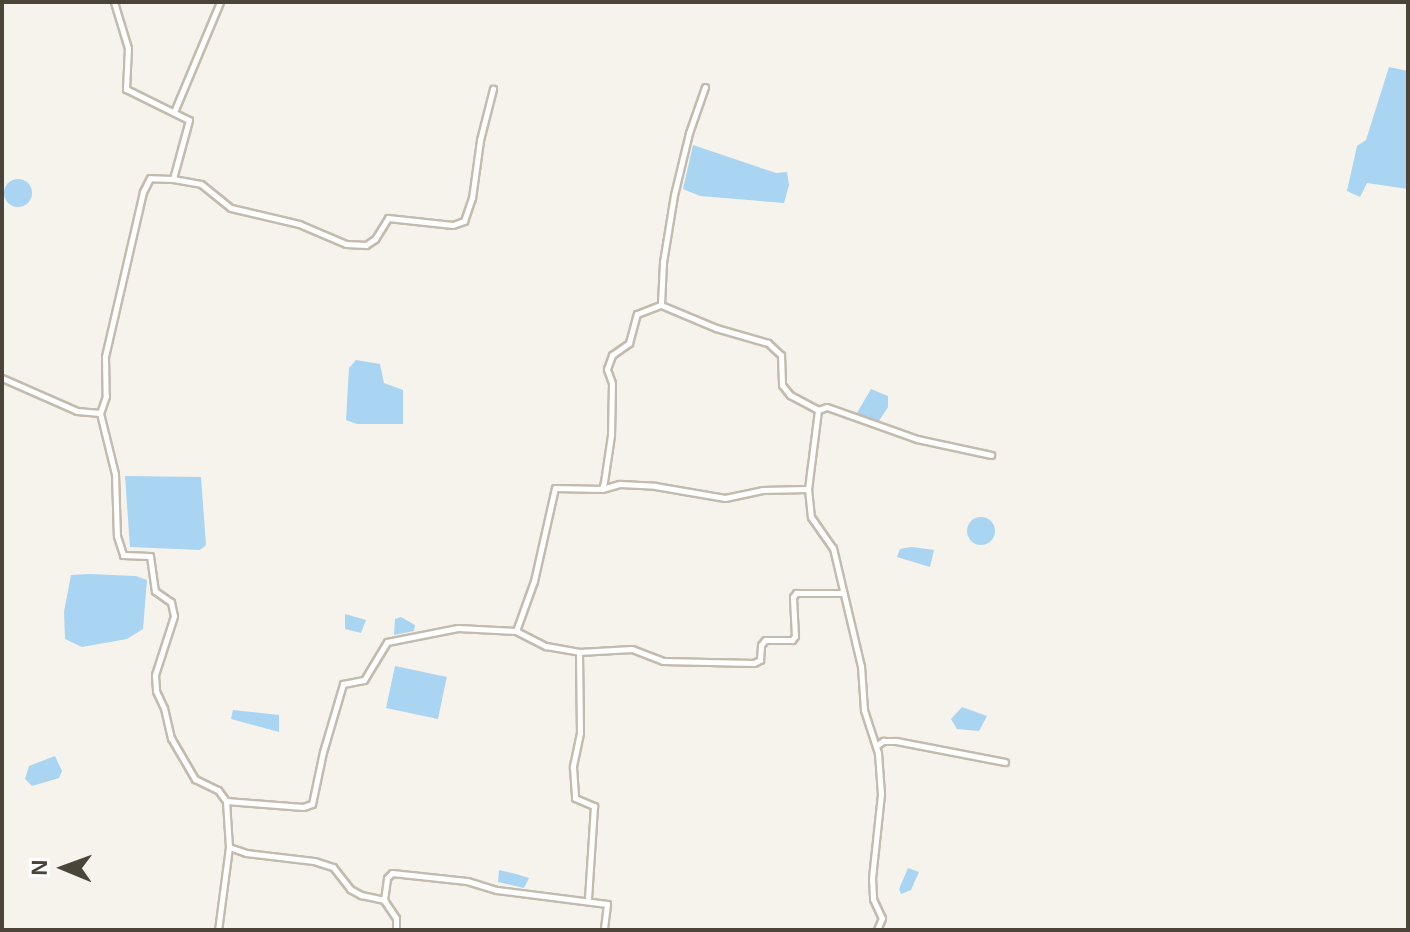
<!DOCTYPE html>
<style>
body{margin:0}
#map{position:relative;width:1410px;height:932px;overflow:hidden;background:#f6f3ec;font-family:Helvetica,sans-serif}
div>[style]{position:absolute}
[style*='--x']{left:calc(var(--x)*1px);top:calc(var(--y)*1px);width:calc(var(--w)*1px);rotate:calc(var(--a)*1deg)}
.water>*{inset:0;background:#a9d4f2;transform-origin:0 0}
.round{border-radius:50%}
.roads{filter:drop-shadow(2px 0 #c2bbae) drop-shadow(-2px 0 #c2bbae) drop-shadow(0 2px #c2bbae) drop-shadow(0 -2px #c2bbae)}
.street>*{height:5px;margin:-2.5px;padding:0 2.5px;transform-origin:2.5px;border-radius:2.5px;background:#fff}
span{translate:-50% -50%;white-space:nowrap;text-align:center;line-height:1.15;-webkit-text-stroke:6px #fff;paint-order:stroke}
.frame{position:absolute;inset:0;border:4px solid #4b4439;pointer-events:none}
.north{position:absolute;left:24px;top:828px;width:80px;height:80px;-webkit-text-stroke:6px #fff;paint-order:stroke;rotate:271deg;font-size:22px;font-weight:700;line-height:32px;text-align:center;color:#4b4439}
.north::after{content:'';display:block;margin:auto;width:28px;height:36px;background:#4b4439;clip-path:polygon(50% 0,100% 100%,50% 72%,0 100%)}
</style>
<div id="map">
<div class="water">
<div style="clip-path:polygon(1389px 67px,1408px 71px,1408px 189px,1367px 183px,1360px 197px,1347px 191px,1357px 146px,1366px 140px)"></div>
<div style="clip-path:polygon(693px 145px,776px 173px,787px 172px,789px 185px,784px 203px,700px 196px,683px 189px)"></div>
<div class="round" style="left:4px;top:179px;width:28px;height:28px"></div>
<div style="clip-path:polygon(356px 360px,380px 364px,384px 383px,403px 390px,403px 424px,357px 424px,346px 420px,349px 368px)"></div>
<div style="clip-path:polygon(871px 389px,888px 396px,888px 407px,877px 424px,857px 413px)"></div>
<div style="clip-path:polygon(125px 476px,201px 477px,206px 545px,200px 550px,130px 547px)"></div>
<div class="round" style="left:967px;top:517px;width:28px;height:28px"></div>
<div style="clip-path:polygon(912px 547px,934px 550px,930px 567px,897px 557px,900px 549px)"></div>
<div style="clip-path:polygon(90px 574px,136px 576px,147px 580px,143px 629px,127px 639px,82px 647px,65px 639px,64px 612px,71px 575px)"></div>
<div style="clip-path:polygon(345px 614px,366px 620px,361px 633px,345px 629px)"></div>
<div style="clip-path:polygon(401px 617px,415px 625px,414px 631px,394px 635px,395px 619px)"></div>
<div style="left:395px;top:666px;width:53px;height:43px;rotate:12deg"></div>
<div style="clip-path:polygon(962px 707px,987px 716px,979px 731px,957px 729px,951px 719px)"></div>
<div style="clip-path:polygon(233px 710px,279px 715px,279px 732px,231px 719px)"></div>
<div style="clip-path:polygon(55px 756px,62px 771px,59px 778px,32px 786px,25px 779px,29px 766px)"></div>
<div style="clip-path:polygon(908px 868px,919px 872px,911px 890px,901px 894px,899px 889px)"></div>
<div style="clip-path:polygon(499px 870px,516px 874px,529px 878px,524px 888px,498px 882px)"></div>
</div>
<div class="roads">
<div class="street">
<div style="--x:114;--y:2;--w:48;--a:73.1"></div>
<div style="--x:128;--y:48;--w:41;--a:92.8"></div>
<div style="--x:126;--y:89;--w:70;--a:26.2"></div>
<div style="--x:189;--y:120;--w:61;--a:105.2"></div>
<div style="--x:173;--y:179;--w:23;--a:-178"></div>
<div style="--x:150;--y:178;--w:16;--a:117"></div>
<div style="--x:143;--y:192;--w:169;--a:103"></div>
<div style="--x:105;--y:357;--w:39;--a:89"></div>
<div style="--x:106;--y:396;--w:18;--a:109"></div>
<div style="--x:100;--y:413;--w:63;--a:76.2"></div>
<div style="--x:115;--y:474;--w:62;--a:88.2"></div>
<div style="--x:117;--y:536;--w:20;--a:72"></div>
<div style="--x:123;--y:555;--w:27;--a:2"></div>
<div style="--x:150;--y:556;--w:35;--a:82"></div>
<div style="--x:155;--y:591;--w:19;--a:35"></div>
<div style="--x:171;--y:602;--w:14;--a:78"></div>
<div style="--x:174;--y:616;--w:62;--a:107.9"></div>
<div style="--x:155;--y:675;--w:16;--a:86"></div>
<div style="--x:156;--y:691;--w:19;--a:65"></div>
<div style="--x:164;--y:708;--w:31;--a:77"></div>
<div style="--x:171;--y:738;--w:48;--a:59.7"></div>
<div style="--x:195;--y:779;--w:25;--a:26"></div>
<div style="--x:218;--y:790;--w:14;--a:54"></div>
<div style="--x:226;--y:801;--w:46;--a:86.3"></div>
<div style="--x:229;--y:847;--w:84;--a:97.5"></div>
<div style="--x:705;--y:87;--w:49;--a:109.2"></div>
<div style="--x:689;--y:133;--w:64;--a:103.6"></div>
<div style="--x:674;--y:195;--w:68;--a:99.3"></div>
<div style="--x:663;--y:262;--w:43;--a:92.7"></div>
<div style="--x:661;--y:305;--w:60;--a:22.7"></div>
<div style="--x:716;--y:328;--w:54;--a:16.1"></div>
<div style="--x:768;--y:343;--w:18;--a:43"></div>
<div style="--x:781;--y:355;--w:30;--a:88"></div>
<div style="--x:782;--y:385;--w:13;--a:51"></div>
<div style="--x:790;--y:395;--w:32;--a:28"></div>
<div style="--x:818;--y:410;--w:80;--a:97.2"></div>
<div style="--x:808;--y:489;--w:28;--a:84"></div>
<div style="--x:811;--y:517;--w:38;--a:55"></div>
<div style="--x:833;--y:548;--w:121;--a:76.7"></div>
<div style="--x:861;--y:666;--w:44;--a:86.1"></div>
<div style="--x:864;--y:710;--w:45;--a:72"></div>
<div style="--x:878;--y:753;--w:41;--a:85.8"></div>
<div style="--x:881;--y:794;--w:84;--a:96.1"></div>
<div style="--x:872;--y:878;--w:21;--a:87"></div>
<div style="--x:873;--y:899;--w:21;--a:65"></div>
<div style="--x:882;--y:918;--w:13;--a:113"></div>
<div style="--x:174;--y:112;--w:119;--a:-67.3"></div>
<div style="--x:173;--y:179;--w:28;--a:10"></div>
<div style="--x:201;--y:184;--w:38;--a:39"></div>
<div style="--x:231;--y:208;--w:70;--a:13.2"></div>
<div style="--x:299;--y:224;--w:51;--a:23.1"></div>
<div style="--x:346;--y:244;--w:20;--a:3"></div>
<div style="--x:366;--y:245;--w:11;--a:-34"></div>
<div style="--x:375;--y:239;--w:25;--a:-58"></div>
<div style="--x:388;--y:218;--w:65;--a:6.1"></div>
<div style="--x:453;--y:225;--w:12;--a:-20"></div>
<div style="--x:464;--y:221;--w:24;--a:-71"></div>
<div style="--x:472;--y:198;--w:59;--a:-82.1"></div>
<div style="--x:480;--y:140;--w:53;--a:-75.7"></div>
<div style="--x:2;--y:378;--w:82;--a:23.7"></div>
<div style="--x:77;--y:411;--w:23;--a:5"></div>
<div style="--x:818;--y:410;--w:9;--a:-18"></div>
<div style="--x:827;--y:407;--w:96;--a:19.6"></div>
<div style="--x:917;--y:439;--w:76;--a:12.2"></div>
<div style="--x:602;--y:489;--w:19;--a:-16"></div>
<div style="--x:620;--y:484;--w:35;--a:3"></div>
<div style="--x:655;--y:486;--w:71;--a:9.7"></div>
<div style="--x:725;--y:498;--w:38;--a:-12"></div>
<div style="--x:762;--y:490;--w:46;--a:-1.2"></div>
<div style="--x:516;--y:631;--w:53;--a:-70.2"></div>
<div style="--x:534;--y:581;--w:95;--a:-77.3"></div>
<div style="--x:555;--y:488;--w:47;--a:1.2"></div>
<div style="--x:602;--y:489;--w:7;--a:-74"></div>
<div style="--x:604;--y:482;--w:48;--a:-81.5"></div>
<div style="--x:611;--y:435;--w:52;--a:-88.9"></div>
<div style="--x:612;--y:383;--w:15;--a:-110"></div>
<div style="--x:607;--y:369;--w:15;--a:-70"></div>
<div style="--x:612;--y:355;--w:21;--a:-35"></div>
<div style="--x:629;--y:343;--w:30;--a:-75"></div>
<div style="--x:637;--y:314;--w:26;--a:-21"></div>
<div style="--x:579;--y:652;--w:53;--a:-3.2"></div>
<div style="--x:632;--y:649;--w:33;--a:21"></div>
<div style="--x:663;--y:661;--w:91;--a:1.3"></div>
<div style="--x:754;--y:663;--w:7;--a:-27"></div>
<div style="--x:760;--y:660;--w:15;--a:-86"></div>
<div style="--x:761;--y:645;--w:6;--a:-51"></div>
<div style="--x:765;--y:640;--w:27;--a:0"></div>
<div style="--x:792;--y:640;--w:5;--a:-53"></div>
<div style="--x:795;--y:636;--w:39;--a:-93"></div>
<div style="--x:793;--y:597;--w:5;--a:-53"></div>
<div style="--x:796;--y:593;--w:47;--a:0"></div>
<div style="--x:876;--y:746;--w:9;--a:-36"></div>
<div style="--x:883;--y:741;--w:13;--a:0"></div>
<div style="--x:896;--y:741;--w:111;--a:10.9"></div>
<div style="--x:226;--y:801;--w:77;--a:4.5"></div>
<div style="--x:303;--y:807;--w:9;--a:-18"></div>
<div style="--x:312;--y:804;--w:53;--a:-78.1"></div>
<div style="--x:323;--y:752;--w:71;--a:-73.6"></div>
<div style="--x:343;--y:684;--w:21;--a:-11"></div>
<div style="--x:364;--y:680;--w:44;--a:-58.8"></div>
<div style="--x:387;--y:642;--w:72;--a:-11.2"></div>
<div style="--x:458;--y:628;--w:58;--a:3"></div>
<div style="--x:516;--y:631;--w:34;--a:27"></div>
<div style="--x:546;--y:646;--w:34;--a:10"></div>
<div style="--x:579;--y:652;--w:81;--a:89.3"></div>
<div style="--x:580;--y:733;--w:35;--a:102"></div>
<div style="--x:573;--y:767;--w:31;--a:86"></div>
<div style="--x:575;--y:798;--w:21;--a:23"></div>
<div style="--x:594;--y:806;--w:94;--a:93.7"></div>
<div style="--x:229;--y:847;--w:18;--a:19"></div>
<div style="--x:246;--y:853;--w:68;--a:6.7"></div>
<div style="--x:314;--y:861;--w:20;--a:18"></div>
<div style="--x:333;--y:867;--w:28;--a:52"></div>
<div style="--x:350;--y:889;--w:13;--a:29"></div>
<div style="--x:361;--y:895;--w:24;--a:12"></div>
<div style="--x:396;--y:930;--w:12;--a:-90"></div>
<div style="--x:396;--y:918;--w:22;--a:-124"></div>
<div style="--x:384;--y:900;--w:22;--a:-82"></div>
<div style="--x:387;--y:878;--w:7;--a:-45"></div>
<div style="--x:392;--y:873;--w:75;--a:6.1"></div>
<div style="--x:467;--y:881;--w:31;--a:17"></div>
<div style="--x:497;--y:890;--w:111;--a:7.3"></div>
<div style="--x:607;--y:904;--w:26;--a:97"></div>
</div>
</div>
<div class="frame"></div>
<div class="north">N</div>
</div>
